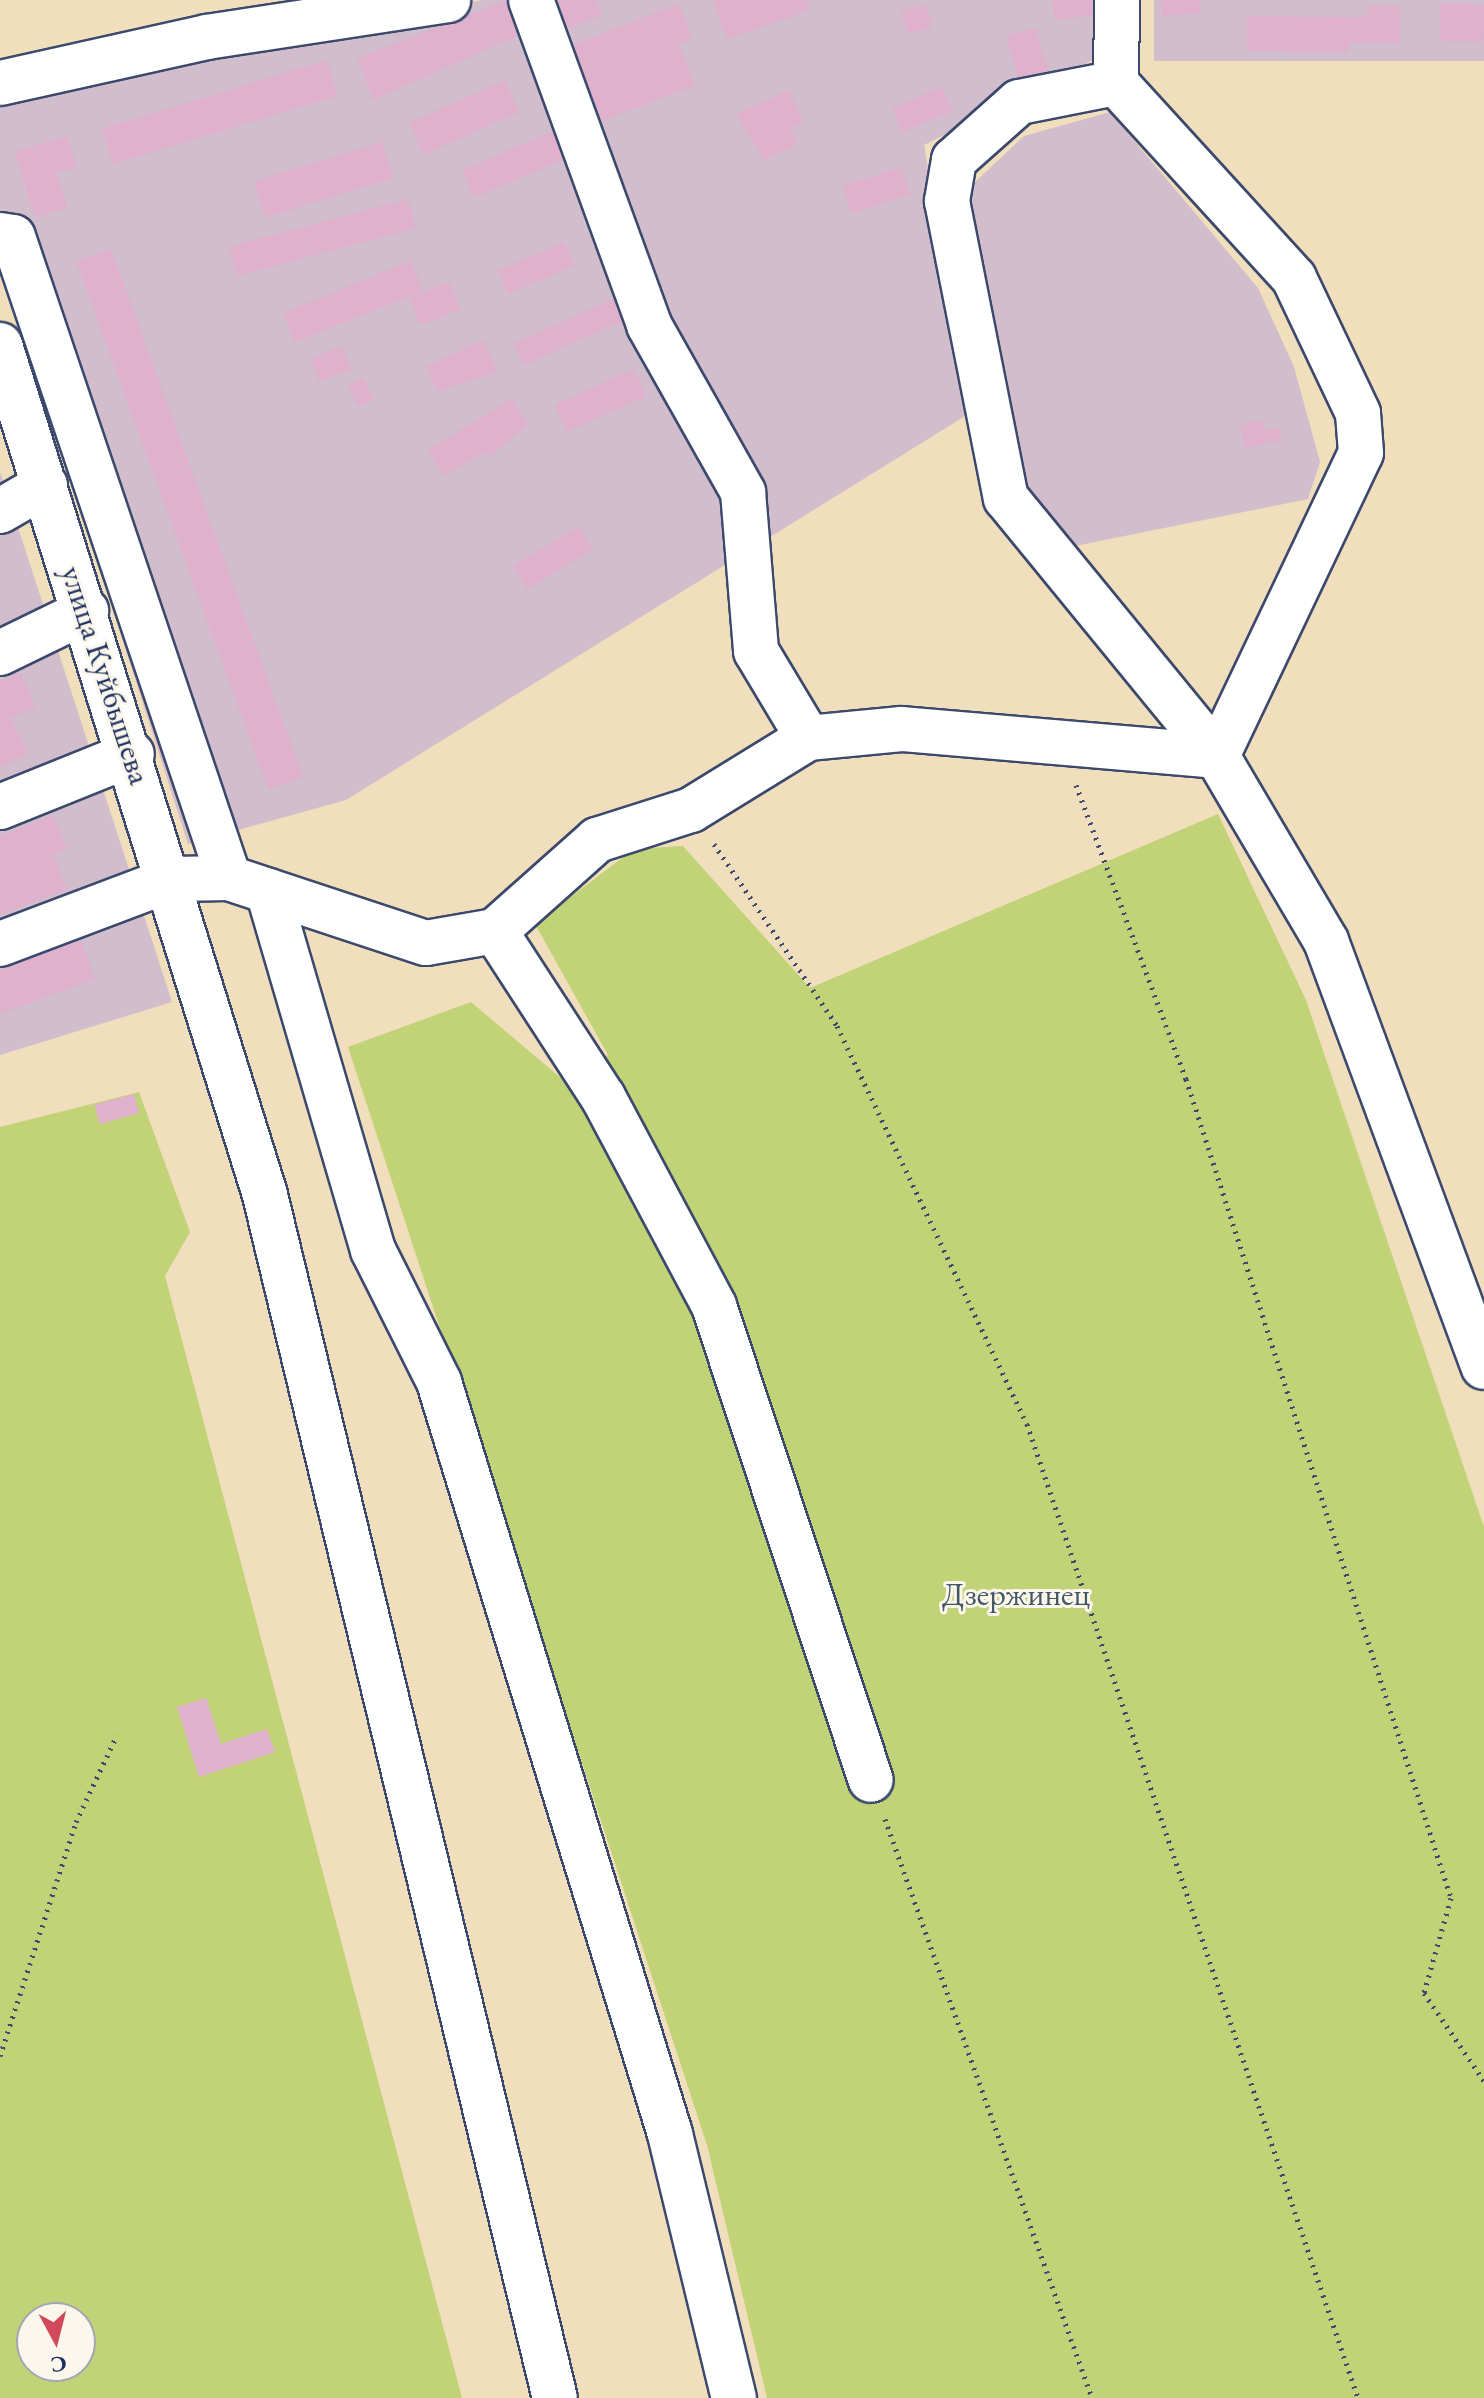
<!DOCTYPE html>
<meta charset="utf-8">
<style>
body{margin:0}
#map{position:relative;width:1484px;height:2398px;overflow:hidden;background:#f0debc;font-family:"EB Garamond",serif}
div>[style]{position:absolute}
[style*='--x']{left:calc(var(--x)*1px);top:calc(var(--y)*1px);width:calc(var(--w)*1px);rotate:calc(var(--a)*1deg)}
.industrial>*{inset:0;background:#d1bdcb;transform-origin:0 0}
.green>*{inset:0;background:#c1d376}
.building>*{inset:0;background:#dfb1cc;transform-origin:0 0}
.path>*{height:5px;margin-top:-2.5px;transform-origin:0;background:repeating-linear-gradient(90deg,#3b496c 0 2px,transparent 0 8px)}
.roads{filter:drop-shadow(2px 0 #3b496c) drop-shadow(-2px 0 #3b496c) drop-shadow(0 2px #3b496c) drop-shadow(0 -2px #3b496c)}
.minor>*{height:44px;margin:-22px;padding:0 22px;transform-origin:22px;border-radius:22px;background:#fff}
.major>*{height:44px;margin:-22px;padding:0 22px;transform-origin:22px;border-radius:22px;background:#fff}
span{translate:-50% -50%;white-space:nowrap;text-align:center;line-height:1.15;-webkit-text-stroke:6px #fbf7ec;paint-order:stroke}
.street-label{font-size:32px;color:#1b2f5e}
.park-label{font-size:32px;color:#445864}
.north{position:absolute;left:16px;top:2302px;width:80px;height:80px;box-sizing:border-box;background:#fbf7ec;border:2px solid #a1a7b3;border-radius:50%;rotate:173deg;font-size:22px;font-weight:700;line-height:32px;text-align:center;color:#1b2f5e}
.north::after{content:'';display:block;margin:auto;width:28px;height:36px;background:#d1495b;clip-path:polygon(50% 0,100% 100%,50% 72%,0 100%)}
</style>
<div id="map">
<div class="industrial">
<div style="clip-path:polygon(483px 0,1097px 0,1103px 55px,924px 145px,970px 413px,346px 800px,188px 844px,0 257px,0 95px)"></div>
<div style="left:1154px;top:0;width:330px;height:61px"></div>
<div style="clip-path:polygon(1110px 112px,1258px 288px,1294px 367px,1320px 462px,1308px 499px,1060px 549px,1019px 497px,965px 218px,974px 183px,1024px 136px)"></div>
<div style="clip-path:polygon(0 472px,172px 1002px,0 1055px)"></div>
</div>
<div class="green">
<div style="clip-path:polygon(1218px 814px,1306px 1000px,1484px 1527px,1484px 2398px,767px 2398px,707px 2145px,348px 1047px,471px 1002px,561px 1078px,608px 1055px,535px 924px,634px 849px,683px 846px,810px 988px)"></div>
<div style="clip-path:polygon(evenodd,139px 1092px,190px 1232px,165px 1276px,462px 2398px,0 2398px,0 1127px,139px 1092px,32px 2318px,80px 2318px,80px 2366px,32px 2366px,32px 2318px)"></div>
</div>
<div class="building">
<div style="clip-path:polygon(507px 0,522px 34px,373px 100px,357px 58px)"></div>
<div style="clip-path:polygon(545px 0,596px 0,602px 15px,558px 32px)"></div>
<div style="clip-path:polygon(713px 0,807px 0,810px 10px,727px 39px)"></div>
<div style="clip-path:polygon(1052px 0,1094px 0,1096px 15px,1055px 20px)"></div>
<div style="clip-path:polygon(1161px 0,1200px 0,1201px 13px,1162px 16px)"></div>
<div style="clip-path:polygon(679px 4px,692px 39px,679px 44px,695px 85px,592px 125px,562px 49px)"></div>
<div style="left:1440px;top:4px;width:44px;height:37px;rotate:1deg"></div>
<div style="left:927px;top:5px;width:23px;height:26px;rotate:77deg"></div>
<div style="clip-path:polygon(1367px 6px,1400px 6px,1400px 43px,1349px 43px,1348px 52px,1247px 51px,1247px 16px,1367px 17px)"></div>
<div style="left:1036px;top:28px;width:48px;height:31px;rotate:74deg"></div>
<div style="left:327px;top:60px;width:37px;height:235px;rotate:73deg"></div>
<div style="left:505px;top:80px;width:35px;height:105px;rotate:66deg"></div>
<div style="left:942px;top:87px;width:26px;height:54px;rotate:67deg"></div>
<div style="clip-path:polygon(789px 90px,803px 122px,791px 127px,798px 144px,764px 160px,736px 114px)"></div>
<div style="left:557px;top:130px;width:30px;height:103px;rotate:67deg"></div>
<div style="clip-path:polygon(67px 136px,77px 167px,56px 173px,67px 208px,35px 217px,15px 152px)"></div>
<div style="left:382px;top:142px;width:38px;height:134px;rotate:73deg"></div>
<div style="left:901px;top:167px;width:29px;height:62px;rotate:72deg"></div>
<div style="left:408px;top:199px;width:30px;height:185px;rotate:75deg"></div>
<div style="left:564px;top:242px;width:26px;height:72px;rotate:67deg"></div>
<div style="left:111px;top:249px;width:562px;height:37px;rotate:70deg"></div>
<div style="left:411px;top:261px;width:32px;height:138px;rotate:68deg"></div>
<div style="left:449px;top:282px;width:29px;height:43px;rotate:68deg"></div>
<div style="left:615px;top:298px;width:24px;height:111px;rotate:66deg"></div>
<div style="clip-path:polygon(483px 340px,498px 372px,437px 391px,426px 367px)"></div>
<div style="left:342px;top:346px;width:25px;height:34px;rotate:69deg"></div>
<div style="left:634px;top:369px;width:30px;height:87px;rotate:66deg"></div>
<div style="clip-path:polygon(364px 378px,374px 400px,357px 406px,349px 385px)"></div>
<div style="clip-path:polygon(512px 399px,528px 425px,489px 457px,485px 451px,444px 476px,428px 450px)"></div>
<div style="clip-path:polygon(1262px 420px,1265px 430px,1279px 427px,1282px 440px,1245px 448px,1240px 425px)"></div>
<div style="left:579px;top:526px;width:27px;height:77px;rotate:59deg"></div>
<div style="clip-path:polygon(20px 673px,36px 707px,10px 718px,28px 754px,0 767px,0 682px)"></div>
<div style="clip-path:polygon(53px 815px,67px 849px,53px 855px,67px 889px,0 915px,0 836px)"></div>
<div style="clip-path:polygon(81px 940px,95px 979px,0 1014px,0 970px)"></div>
<div style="left:134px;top:1094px;width:20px;height:41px;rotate:75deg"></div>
<div style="clip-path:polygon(206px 1698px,221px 1744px,267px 1729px,275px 1752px,199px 1777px,177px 1707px)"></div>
</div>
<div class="path">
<div style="--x:1076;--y:785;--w:314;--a:69.5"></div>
<div style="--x:1186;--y:1079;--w:861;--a:72.07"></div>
<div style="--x:1451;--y:1898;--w:99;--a:105.9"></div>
<div style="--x:1424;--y:1993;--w:107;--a:55.7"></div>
<div style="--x:714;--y:844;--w:220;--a:55.9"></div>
<div style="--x:837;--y:1026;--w:441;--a:64.5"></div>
<div style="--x:1027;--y:1424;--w:1029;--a:71.23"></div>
<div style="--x:885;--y:1819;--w:615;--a:70.33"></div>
<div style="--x:0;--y:2056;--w:246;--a:-72"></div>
<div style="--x:76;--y:1822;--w:96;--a:-64.8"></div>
</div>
<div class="roads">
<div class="minor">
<div style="--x:531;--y:0;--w:346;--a:70"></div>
<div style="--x:649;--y:325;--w:192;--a:60.6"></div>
<div style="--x:743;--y:492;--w:160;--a:85.3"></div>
<div style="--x:756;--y:651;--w:101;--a:59.1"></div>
<div style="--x:0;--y:83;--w:212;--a:-12.5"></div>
<div style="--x:207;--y:37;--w:244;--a:-8.7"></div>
<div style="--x:1116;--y:83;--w:99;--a:168.9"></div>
<div style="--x:1019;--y:102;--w:87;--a:138.3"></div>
<div style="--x:954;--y:160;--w:42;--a:99.7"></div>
<div style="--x:947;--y:201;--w:303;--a:78.8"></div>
<div style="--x:1006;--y:498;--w:333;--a:50.7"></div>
<div style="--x:1217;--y:756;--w:215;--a:59.5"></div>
<div style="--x:1326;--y:941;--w:454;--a:69.7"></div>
<div style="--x:0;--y:235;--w:13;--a:9"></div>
<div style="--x:13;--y:237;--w:676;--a:71.38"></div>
<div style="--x:0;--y:511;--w:52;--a:-30"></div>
<div style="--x:0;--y:653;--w:96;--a:-26"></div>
<div style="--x:0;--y:807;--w:142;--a:-21.9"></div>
<div style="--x:268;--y:891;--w:374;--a:73.7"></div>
<div style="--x:373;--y:1250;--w:148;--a:63.4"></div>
<div style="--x:439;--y:1382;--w:787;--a:72.92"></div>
<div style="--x:670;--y:2134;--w:272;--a:76.4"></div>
<div style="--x:495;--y:931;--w:198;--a:57"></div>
<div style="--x:603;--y:1097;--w:237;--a:62"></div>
<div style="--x:714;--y:1306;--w:499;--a:71.7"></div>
<div style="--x:0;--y:944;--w:184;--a:-20.7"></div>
<div style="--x:172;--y:879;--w:57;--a:-1"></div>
<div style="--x:229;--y:878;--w:207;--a:18.3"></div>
<div style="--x:426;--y:943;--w:70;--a:-9.9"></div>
<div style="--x:495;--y:931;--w:137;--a:-41.7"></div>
<div style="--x:597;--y:840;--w:99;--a:-17.7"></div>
<div style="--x:691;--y:810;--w:137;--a:-31.6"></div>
<div style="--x:808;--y:738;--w:94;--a:-5.5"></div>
<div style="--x:902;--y:729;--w:316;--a:4.9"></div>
<div style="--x:1217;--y:756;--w:335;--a:-64.6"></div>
<div style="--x:1361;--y:453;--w:40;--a:-94.3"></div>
<div style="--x:1358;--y:413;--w:149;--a:-115.4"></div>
<div style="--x:1294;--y:278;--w:264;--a:-132.4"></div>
<div style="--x:1116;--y:83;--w:83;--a:-89.3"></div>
</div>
<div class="major">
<div style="--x:0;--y:345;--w:890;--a:72.68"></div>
<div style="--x:265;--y:1195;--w:1237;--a:76.45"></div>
</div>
</div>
<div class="street-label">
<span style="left:106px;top:675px;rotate:72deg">улица Куйбышева</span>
</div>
<div class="park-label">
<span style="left:1016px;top:1594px">Дзержинец</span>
</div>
<div class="north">С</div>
</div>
